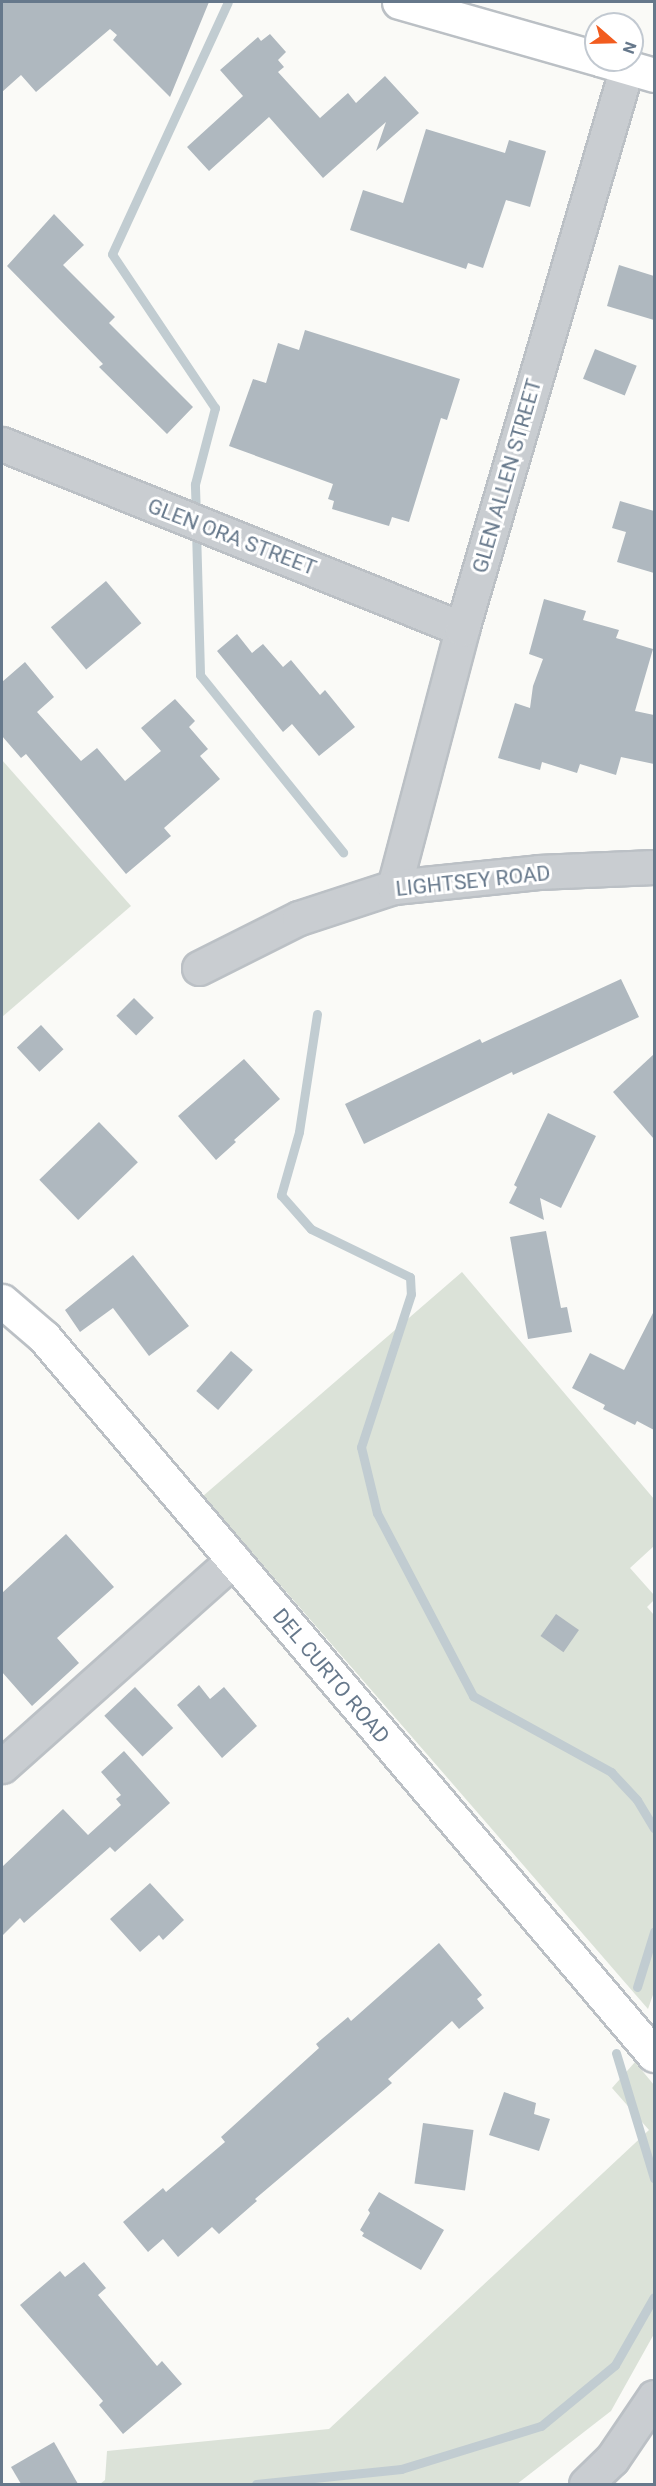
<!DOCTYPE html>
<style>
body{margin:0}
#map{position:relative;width:656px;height:2486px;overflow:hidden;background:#fafaf7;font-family:Roboto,sans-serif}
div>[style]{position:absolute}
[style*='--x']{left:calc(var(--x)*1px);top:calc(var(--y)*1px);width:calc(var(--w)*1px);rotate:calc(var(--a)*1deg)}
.green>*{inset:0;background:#dbe2d8}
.stream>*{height:9px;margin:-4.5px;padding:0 4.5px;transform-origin:4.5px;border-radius:4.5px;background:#c1ccd1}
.building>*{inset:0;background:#afb8bf;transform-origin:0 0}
.roads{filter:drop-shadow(2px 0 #bbc0c5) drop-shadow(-2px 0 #bbc0c5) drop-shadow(0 2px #bbc0c5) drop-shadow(0 -2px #bbc0c5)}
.street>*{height:33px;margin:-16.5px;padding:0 16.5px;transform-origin:16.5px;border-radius:16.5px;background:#c9cdd1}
.secondary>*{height:33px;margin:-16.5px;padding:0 16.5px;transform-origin:16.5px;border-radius:16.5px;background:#fff}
span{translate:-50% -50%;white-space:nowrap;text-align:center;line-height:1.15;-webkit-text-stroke:6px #fff;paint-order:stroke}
.street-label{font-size:21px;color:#66788b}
.frame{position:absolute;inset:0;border:3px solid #66788b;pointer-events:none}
.north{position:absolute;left:584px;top:12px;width:60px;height:60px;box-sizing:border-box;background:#fff;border:2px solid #c2c9d1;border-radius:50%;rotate:110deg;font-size:16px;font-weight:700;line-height:24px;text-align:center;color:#66788b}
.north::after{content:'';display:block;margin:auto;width:21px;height:27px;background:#f25c1f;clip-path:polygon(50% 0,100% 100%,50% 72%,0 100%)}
</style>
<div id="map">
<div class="green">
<div style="clip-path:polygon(2px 760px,131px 906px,2px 1017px)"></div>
<div style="clip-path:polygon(462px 1272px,654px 1499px,654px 1546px,630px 1568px,654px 1595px,654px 1600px,647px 1607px,654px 1615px,654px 1992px,648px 2009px,203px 1496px)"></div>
<div style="clip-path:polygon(635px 2062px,654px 2085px,654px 2334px,611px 2411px,517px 2484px,100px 2484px,105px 2480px,107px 2451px,329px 2429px,649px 2130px,612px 2088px)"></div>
</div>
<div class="stream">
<div style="--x:196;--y:516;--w:32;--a:-92"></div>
<div style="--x:195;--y:484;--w:79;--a:-75.3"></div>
<div style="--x:215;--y:408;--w:185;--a:-123.8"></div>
<div style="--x:112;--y:254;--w:277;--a:-65.3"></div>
<div style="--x:196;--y:530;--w:145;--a:88.4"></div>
<div style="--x:200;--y:675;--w:228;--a:51.1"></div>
<div style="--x:317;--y:1014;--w:119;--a:98.7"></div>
<div style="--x:299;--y:1132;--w:66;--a:105.9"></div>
<div style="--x:281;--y:1195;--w:45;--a:48.6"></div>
<div style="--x:311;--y:1229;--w:110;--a:25.9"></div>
<div style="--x:410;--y:1277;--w:17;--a:87"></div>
<div style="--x:411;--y:1294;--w:161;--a:108.1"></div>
<div style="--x:361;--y:1447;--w:68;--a:76.4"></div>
<div style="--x:377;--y:1513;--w:207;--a:62.3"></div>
<div style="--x:473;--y:1696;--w:158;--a:28.8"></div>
<div style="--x:611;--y:1772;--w:38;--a:47"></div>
<div style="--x:637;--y:1800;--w:33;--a:59"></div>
<div style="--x:637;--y:1987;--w:58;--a:-72.8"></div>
<div style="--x:616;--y:2053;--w:131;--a:73.1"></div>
<div style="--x:256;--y:2484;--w:146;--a:-5.9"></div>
<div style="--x:401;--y:2469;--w:146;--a:-17.1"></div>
<div style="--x:541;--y:2426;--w:96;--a:-39.5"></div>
<div style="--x:615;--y:2365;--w:78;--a:-60.2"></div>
</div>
<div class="building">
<div style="clip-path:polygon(2px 2px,209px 2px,170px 97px,113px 40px,117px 35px,110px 29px,36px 92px,21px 75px,2px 92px)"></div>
<div style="clip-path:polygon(270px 34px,286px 52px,278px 60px,284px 67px,278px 72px,320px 118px,348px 93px,356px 103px,385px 76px,419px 113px,376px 151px,386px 122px,323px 178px,269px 117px,209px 171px,187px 147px,243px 96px,220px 70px,258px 37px,261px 41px)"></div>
<div style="clip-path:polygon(426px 129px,505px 153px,509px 140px,546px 151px,530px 207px,506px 200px,483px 268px,468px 263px,466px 269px,350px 230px,363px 190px,403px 203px)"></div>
<div style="clip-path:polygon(54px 214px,84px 245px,63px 265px,115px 317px,109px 323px,193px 407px,167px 434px,99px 367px,103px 364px,7px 266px)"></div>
<div style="clip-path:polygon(619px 265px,654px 276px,654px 320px,607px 306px)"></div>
<div style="clip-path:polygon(305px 330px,460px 379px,447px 420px,441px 418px,409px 522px,392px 517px,389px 526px,332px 509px,334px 501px,328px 499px,333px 484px,229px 446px,253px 379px,266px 383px,278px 343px,299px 350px)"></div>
<div style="left:595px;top:349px;width:45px;height:32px;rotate:22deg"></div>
<div style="clip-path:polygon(620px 501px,654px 511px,654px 573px,617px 562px,626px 532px,612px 528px)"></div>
<div style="left:106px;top:581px;width:55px;height:72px;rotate:50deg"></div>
<div style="clip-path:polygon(544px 599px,586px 611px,583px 620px,619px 630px,616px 638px,653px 649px,635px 711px,654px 715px,654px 764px,621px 757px,616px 775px,580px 764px,577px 773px,542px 762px,540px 770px,498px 758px,515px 703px,530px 708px,533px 686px,543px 659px,529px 654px)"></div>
<div style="clip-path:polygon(237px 634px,252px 653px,263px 644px,283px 667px,291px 660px,320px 695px,325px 690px,355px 727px,319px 756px,292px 724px,283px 732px,217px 651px)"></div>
<div style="clip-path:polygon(25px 662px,54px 697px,37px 712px,81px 761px,97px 748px,125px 781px,161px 751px,141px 728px,175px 699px,195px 721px,189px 727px,208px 749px,200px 756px,220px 779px,164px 828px,171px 836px,126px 874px,26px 754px,21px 758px,2px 736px,2px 682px)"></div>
<div style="clip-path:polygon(621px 979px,639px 1017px,513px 1075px,512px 1072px,364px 1144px,345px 1104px,480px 1039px,482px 1043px)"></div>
<div style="left:134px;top:998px;width:28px;height:25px;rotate:45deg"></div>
<div style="left:41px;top:1025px;width:33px;height:33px;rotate:47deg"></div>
<div style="clip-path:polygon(654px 1054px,654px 1139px,613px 1092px)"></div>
<div style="clip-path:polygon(244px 1059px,280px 1099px,234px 1140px,236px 1142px,216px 1160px,178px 1116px)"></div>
<div style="clip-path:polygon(548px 1113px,596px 1136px,561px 1208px,540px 1198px,544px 1220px,509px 1203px,517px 1187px,514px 1185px)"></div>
<div style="left:99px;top:1122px;width:56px;height:83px;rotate:46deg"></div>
<div style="clip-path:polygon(546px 1231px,561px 1308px,567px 1307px,572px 1332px,528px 1339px,510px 1237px)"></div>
<div style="clip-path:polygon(133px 1255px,189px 1326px,149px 1356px,113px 1308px,80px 1332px,65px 1310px)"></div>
<div style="clip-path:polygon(654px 1311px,654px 1430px,637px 1421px,635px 1425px,603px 1409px,605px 1405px,572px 1388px,590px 1353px,624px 1370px)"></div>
<div style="left:231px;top:1351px;width:29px;height:53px;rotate:41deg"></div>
<div style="clip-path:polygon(66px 1534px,114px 1587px,57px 1638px,79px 1663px,32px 1706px,2px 1672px,2px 1593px)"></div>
<div style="left:556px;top:1614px;width:28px;height:27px;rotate:35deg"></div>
<div style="clip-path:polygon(199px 1685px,210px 1699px,224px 1687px,257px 1726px,222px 1758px,177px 1705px)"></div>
<div style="left:135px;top:1687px;width:56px;height:42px;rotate:47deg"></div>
<div style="clip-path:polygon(124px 1751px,170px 1803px,115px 1852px,110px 1847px,24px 1923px,20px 1918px,2px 1936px,2px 1867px,63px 1809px,88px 1835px,121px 1805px,116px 1799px,121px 1795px,101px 1772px)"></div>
<div style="clip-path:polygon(150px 1883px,184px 1920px,163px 1940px,159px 1935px,140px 1952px,110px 1919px)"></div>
<div style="clip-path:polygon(439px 1943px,482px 1995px,477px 1999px,484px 2008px,459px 2029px,452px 2021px,388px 2079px,392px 2083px,255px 2199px,257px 2201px,219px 2234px,212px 2227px,178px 2257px,163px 2239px,148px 2252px,123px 2222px,163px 2188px,166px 2192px,225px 2142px,221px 2137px,319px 2048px,316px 2044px,348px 2017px,351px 2021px)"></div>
<div style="clip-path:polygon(504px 2092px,536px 2103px,534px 2114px,550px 2119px,539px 2151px,489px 2135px)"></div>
<div style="left:423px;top:2123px;width:51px;height:61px;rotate:8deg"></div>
<div style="clip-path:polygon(379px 2192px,444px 2230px,421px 2270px,362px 2236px,364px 2233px,360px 2230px,370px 2213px,368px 2210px)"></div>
<div style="clip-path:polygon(84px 2262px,106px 2288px,98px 2295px,157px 2366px,162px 2361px,182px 2384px,123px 2434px,99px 2405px,103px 2401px,20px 2305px,60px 2271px,65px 2277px)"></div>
<div style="clip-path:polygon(54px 2442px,78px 2484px,21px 2484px,11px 2467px)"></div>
</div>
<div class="roads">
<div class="street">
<div style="--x:2;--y:444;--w:496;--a:21.9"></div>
<div style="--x:394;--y:887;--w:267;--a:-75.2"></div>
<div style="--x:462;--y:629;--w:586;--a:-73.64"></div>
<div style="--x:199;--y:968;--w:112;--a:-26.6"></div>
<div style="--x:299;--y:918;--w:100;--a:-18.1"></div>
<div style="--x:394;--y:887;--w:145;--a:-5.9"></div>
<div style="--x:538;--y:872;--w:116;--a:-2.5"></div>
<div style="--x:2;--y:1766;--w:310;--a:-41.7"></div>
<div style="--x:586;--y:2484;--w:36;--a:-44"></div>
<div style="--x:612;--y:2459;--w:75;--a:-55.9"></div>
</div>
<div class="secondary">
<div style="--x:399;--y:2;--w:205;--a:15.9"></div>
<div style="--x:602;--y:60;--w:54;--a:16.1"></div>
<div style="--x:2;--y:1301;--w:55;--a:40.6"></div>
<div style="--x:44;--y:1337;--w:942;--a:49.65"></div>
</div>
</div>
<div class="street-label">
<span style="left:507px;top:476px;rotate:-74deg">GLEN ALLEN STREET</span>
<span style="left:232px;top:537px;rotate:21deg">GLEN ORA STREET</span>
<span style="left:473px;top:881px;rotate:-6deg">LIGHTSEY ROAD</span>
<span style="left:331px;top:1676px;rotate:50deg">DEL CURTO ROAD</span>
</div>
<div class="frame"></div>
<div class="north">N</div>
</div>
